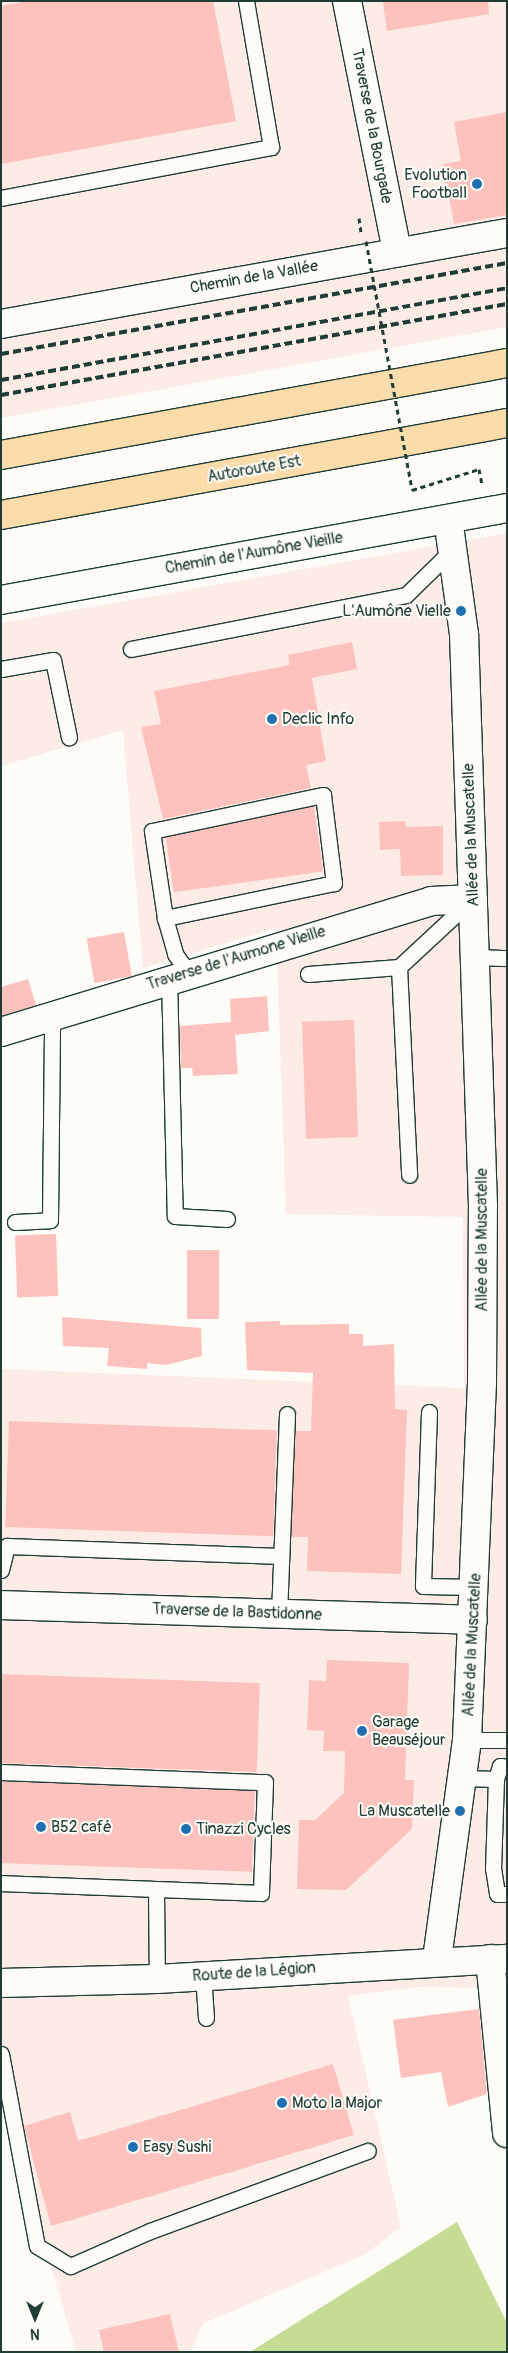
<!DOCTYPE html>
<meta charset="utf-8">
<style>
body{margin:0}
#map{position:relative;width:508px;height:2353px;overflow:hidden;background:#fdfcf7;font-family:Pangolin,sans-serif}
div>[style]{position:absolute}
[style*='--x']{left:calc(var(--x)*1px);top:calc(var(--y)*1px);width:calc(var(--w)*1px);rotate:calc(var(--a)*1deg)}
.built>*{inset:0;background:#fdebe6}
.green>*{inset:0;background:#c4dc93}
.building>*{inset:0;background:#fec2be;transform-origin:0 0}
.path>*{height:3px;margin-top:-1.5px;transform-origin:0;background:repeating-linear-gradient(90deg,#1f3d34 0 5px,transparent 0 9px)}
.roads{filter:drop-shadow(1px 0 #1f3d34) drop-shadow(-1px 0 #1f3d34) drop-shadow(0 1px #1f3d34) drop-shadow(0 -1px #1f3d34)}
.service>*{height:15px;margin:-7.5px;padding:0 7.5px;transform-origin:7.5px;border-radius:7.5px;background:#fdfcf7}
.minor>*{height:28px;margin:-14px;padding:0 14px;transform-origin:14px;border-radius:14px;background:#fdfcf7}
.tertiary>*{height:28px;margin:-14px;padding:0 14px;transform-origin:14px;border-radius:14px;background:#fdfcf7}
.secondary>*{height:28px;margin:-14px;padding:0 14px;transform-origin:14px;border-radius:14px;background:#fdfcf7}
.motorway>*{height:28px;margin:-14px;padding:0 14px;transform-origin:14px;border-radius:14px;background:#fddcac}
.rail>*{height:4px;margin-top:-2px;transform-origin:0;background:repeating-linear-gradient(90deg,#1f3d34 0 8px,transparent 0 12px)}
.path-bridge>*{height:3px;margin-top:-1.5px;transform-origin:0;background:repeating-linear-gradient(90deg,#1f3d34 0 5px,transparent 0 9px)}
.dots>*{width:14px;height:14px;translate:-50% -50%;box-sizing:border-box;border:2px solid #fdfcf7;border-radius:50%}
span{translate:-50% -50%;white-space:nowrap;text-align:center;line-height:1.15;-webkit-text-stroke:4px #fdfcf7;paint-order:stroke}
.street-label{font-size:16px;color:#1f3d34}
.poi-label{font-size:16px;color:#1f3d34}
.right{translate:-100% -50%;text-align:right}
.left{translate:0 -50%;text-align:left}
.frame{position:absolute;inset:0;border:2px solid #1f3d34;pointer-events:none}
.north{position:absolute;left:10px;top:2293px;width:50px;height:50px;-webkit-text-stroke:4px #fdfcf7;paint-order:stroke;rotate:180deg;font-size:14px;font-weight:700;line-height:20px;text-align:center;color:#1f3d34}
.north::after{content:'';display:block;margin:auto;width:18px;height:22px;background:#1f3d34;clip-path:polygon(50% 0,100% 100%,50% 72%,0 100%)}
</style>
<div id="map">
<div class="built">
<div style="clip-path:polygon(1px 1px,507px 1px,507px 327px,1px 418px)"></div>
<div style="clip-path:polygon(507px 533px,507px 2055px,500px 1988px,419px 1987px,348px 1996px,401px 2227px,364px 2255px,204px 2323px,190px 2352px,76px 2352px,1px 2094px,1px 1369px,464px 1388px,463px 1217px,286px 1214px,276px 928px,143px 968px,123px 730px,1px 766px,1px 623px)"></div>
</div>
<div class="green">
<div style="clip-path:polygon(457px 2222px,507px 2323px,507px 2352px,250px 2352px)"></div>
</div>
<div class="building">
<div style="clip-path:polygon(28px 1px,213px 1px,236px 121px,1px 164px,1px 6px)"></div>
<div style="clip-path:polygon(383px 1px,488px 1px,489px 14px,387px 31px)"></div>
<div style="clip-path:polygon(507px 112px,507px 215px,454px 224px,443px 164px,461px 161px,454px 122px)"></div>
<div style="clip-path:polygon(352px 642px,357px 669px,312px 678px,326px 761px,306px 765px,311px 788px,163px 819px,141px 727px,161px 724px,154px 691px,290px 665px,288px 655px)"></div>
<div style="left:314px;top:806px;width:66px;height:151px;rotate:82deg"></div>
<div style="clip-path:polygon(405px 821px,406px 827px,443px 826px,443px 875px,401px 876px,400px 849px,380px 850px,379px 822px)"></div>
<div style="left:124px;top:932px;width:45px;height:38px;rotate:80deg"></div>
<div style="clip-path:polygon(28px 979px,36px 1005px,1px 1016px,1px 987px)"></div>
<div style="clip-path:polygon(267px 996px,269px 1031px,235px 1035px,238px 1074px,193px 1076px,192px 1068px,181px 1068px,180px 1026px,231px 1022px,230px 999px)"></div>
<div style="left:354px;top:1020px;width:117px;height:52px;rotate:88deg"></div>
<div style="left:56px;top:1234px;width:62px;height:41px;rotate:88deg"></div>
<div style="left:187px;top:1250px;width:32px;height:69px"></div>
<div style="clip-path:polygon(62px 1317px,201px 1328px,202px 1356px,166px 1365px,147px 1363px,147px 1369px,107px 1366px,109px 1348px,63px 1346px)"></div>
<div style="clip-path:polygon(280px 1321px,280px 1325px,349px 1324px,349px 1334px,363px 1334px,363px 1346px,394px 1344px,395px 1409px,407px 1410px,401px 1574px,307px 1571px,308px 1537px,291px 1537px,296px 1431px,311px 1431px,313px 1373px,247px 1370px,245px 1322px)"></div>
<div style="left:9px;top:1421px;width:268px;height:106px;rotate:2deg"></div>
<div style="clip-path:polygon(327px 1660px,409px 1663px,405px 1780px,414px 1780px,412px 1829px,346px 1890px,297px 1889px,299px 1820px,315px 1820px,344px 1793px,345px 1751px,323px 1751px,324px 1731px,307px 1730px,309px 1680px,326px 1681px)"></div>
<div style="left:1px;top:1674px;width:259px;height:89px;rotate:2deg"></div>
<div style="left:1px;top:1781px;width:254px;height:82px;rotate:2deg"></div>
<div style="clip-path:polygon(479px 2009px,487px 2094px,448px 2107px,441px 2072px,401px 2078px,393px 2020px)"></div>
<div style="clip-path:polygon(333px 2064px,354px 2135px,51px 2226px,24px 2126px,70px 2112px,78px 2141px)"></div>
<div style="clip-path:polygon(170px 2314px,179px 2352px,104px 2352px,99px 2330px)"></div>
</div>
<div class="path">
<div style="--x:359;--y:218;--w:14;--a:82"></div>
<div style="--x:412;--y:490;--w:70;--a:-17.4"></div>
<div style="--x:479;--y:469;--w:16;--a:79"></div>
</div>
<div class="roads">
<div class="service">
<div style="--x:1;--y:198;--w:275;--a:-10.7"></div>
<div style="--x:271;--y:147;--w:148;--a:-99.7"></div>
<div style="--x:131;--y:649;--w:280;--a:-11.1"></div>
<div style="--x:406;--y:595;--w:66;--a:-44.4"></div>
<div style="--x:1;--y:669;--w:53;--a:-9.8"></div>
<div style="--x:53;--y:660;--w:79;--a:78.3"></div>
<div style="--x:165;--y:918;--w:88;--a:-98.5"></div>
<div style="--x:152;--y:831;--w:175;--a:-11.9"></div>
<div style="--x:323;--y:795;--w:89;--a:82.9"></div>
<div style="--x:334;--y:883;--w:173;--a:168.3"></div>
<div style="--x:165;--y:918;--w:37;--a:74"></div>
<div style="--x:175;--y:954;--w:22;--a:54"></div>
<div style="--x:474;--y:957;--w:33;--a:2"></div>
<div style="--x:399;--y:967;--w:208;--a:87.2"></div>
<div style="--x:308;--y:974;--w:91;--a:-4.4"></div>
<div style="--x:399;--y:967;--w:97;--a:-42.9"></div>
<div style="--x:169;--y:978;--w:238;--a:88.6"></div>
<div style="--x:175;--y:1216;--w:52;--a:3.3"></div>
<div style="--x:15;--y:1222;--w:35;--a:-3"></div>
<div style="--x:50;--y:1220;--w:204;--a:-89.4"></div>
<div style="--x:429;--y:1412;--w:174;--a:92"></div>
<div style="--x:423;--y:1586;--w:52;--a:1.1"></div>
<div style="--x:1;--y:1570;--w:25;--a:-76"></div>
<div style="--x:7;--y:1546;--w:274;--a:2.1"></div>
<div style="--x:279;--y:1614;--w:200;--a:-87.7"></div>
<div style="--x:467;--y:1740;--w:40;--a:0"></div>
<div style="--x:507;--y:1767;--w:7;--a:-172"></div>
<div style="--x:500;--y:1766;--w:14;--a:107"></div>
<div style="--x:496;--y:1779;--w:89;--a:91.9"></div>
<div style="--x:493;--y:1868;--w:26;--a:81"></div>
<div style="--x:497;--y:1894;--w:10;--a:0"></div>
<div style="--x:1;--y:1772;--w:264;--a:2.2"></div>
<div style="--x:265;--y:1782;--w:111;--a:92.1"></div>
<div style="--x:261;--y:1893;--w:260;--a:-177.8"></div>
<div style="--x:464;--y:1778;--w:32;--a:2"></div>
<div style="--x:156;--y:1890;--w:89;--a:89.4"></div>
<div style="--x:203;--y:1975;--w:43;--a:86"></div>
<div style="--x:1;--y:2054;--w:195;--a:79.4"></div>
<div style="--x:37;--y:2246;--w:39;--a:31"></div>
<div style="--x:70;--y:2266;--w:87;--a:-23.6"></div>
<div style="--x:150;--y:2231;--w:232;--a:-20.2"></div>
</div>
<div class="minor">
<div style="--x:347;--y:1;--w:255;--a:78.7"></div>
<div style="--x:1;--y:600;--w:514;--a:-10.3"></div>
<div style="--x:1;--y:1032;--w:450;--a:-16.9"></div>
<div style="--x:431;--y:901;--w:42;--a:-2.7"></div>
<div style="--x:1;--y:1605;--w:472;--a:1.8"></div>
<div style="--x:437;--y:1959;--w:221;--a:-82.2"></div>
<div style="--x:467;--y:1740;--w:356;--a:-87.6"></div>
<div style="--x:482;--y:1384;--w:178;--a:-89.7"></div>
<div style="--x:483;--y:1206;--w:572;--a:-91.9"></div>
<div style="--x:464;--y:634;--w:116;--a:-97.9"></div>
<div style="--x:490;--y:1959;--w:175;--a:84.4"></div>
</div>
<div class="tertiary">
<div style="--x:1;--y:324;--w:514;--a:-10.2"></div>
</div>
<div class="secondary">
<div style="--x:1;--y:1983;--w:156;--a:-1.5"></div>
<div style="--x:157;--y:1979;--w:351;--a:-3.3"></div>
</div>
<div class="motorway">
<div style="--x:1;--y:455;--w:514;--a:-10.3"></div>
<div style="--x:1;--y:515;--w:514;--a:-10.3"></div>
</div>
</div>
<div class="rail">
<div style="--x:1;--y:354;--w:514;--a:-10.2"></div>
<div style="--x:1;--y:380;--w:514;--a:-10.3"></div>
<div style="--x:1;--y:395;--w:514;--a:-10.2"></div>
</div>
<div class="path-bridge">
<div style="--x:366;--y:241;--w:253;--a:79.5"></div>
</div>
<div class="dots">
<div style="left:477px;top:184px;background:#1f6fb2"></div>
<div style="left:461px;top:611px;background:#1f6fb2"></div>
<div style="left:272px;top:719px;background:#1f6fb2"></div>
<div style="left:362px;top:1731px;background:#1f6fb2"></div>
<div style="left:460px;top:1811px;background:#1f6fb2"></div>
<div style="left:41px;top:1827px;background:#1f6fb2"></div>
<div style="left:186px;top:1829px;background:#1f6fb2"></div>
<div style="left:282px;top:2103px;background:#1f6fb2"></div>
<div style="left:133px;top:2147px;background:#1f6fb2"></div>
</div>
<div class="street-label">
<span style="left:372px;top:126px;rotate:79deg">Traverse de la Bourgade</span>
<span style="left:254px;top:277px;rotate:-10deg">Chemin de la Vallée</span>
<span style="left:254px;top:469px;rotate:-10deg">Autoroute Est</span>
<span style="left:254px;top:553px;rotate:-10deg">Chemin de l'Aumône Vieille</span>
<span style="left:471px;top:835px;rotate:-92deg">Allée de la Muscatelle</span>
<span style="left:236px;top:958px;rotate:-17deg">Traverse de l'Aumone Vieille</span>
<span style="left:482px;top:1240px;rotate:-90deg">Allée de la Muscatelle</span>
<span style="left:237px;top:1612px;rotate:2deg">Traverse de la Bastidonne</span>
<span style="left:472px;top:1645px;rotate:-87deg">Allée de la Muscatelle</span>
<span style="left:254px;top:1972px;rotate:-4deg">Route de la Légion</span>
</div>
<div class="poi-label">
<span class="right" style="left:467px;top:184px">Evolution<br>Football</span>
<span class="right" style="left:451px;top:611px">L'Aumône Vielle</span>
<span class="left" style="left:282px;top:719px">Declic Info</span>
<span class="left" style="left:372px;top:1731px">Garage<br>Beauséjour</span>
<span class="right" style="left:450px;top:1811px">La Muscatelle</span>
<span class="left" style="left:51px;top:1827px">B52 café</span>
<span class="left" style="left:196px;top:1829px">Tinazzi Cycles</span>
<span class="left" style="left:292px;top:2103px">Moto la Major</span>
<span class="left" style="left:143px;top:2147px">Easy Sushi</span>
</div>
<div class="frame"></div>
<div class="north">N</div>
</div>
